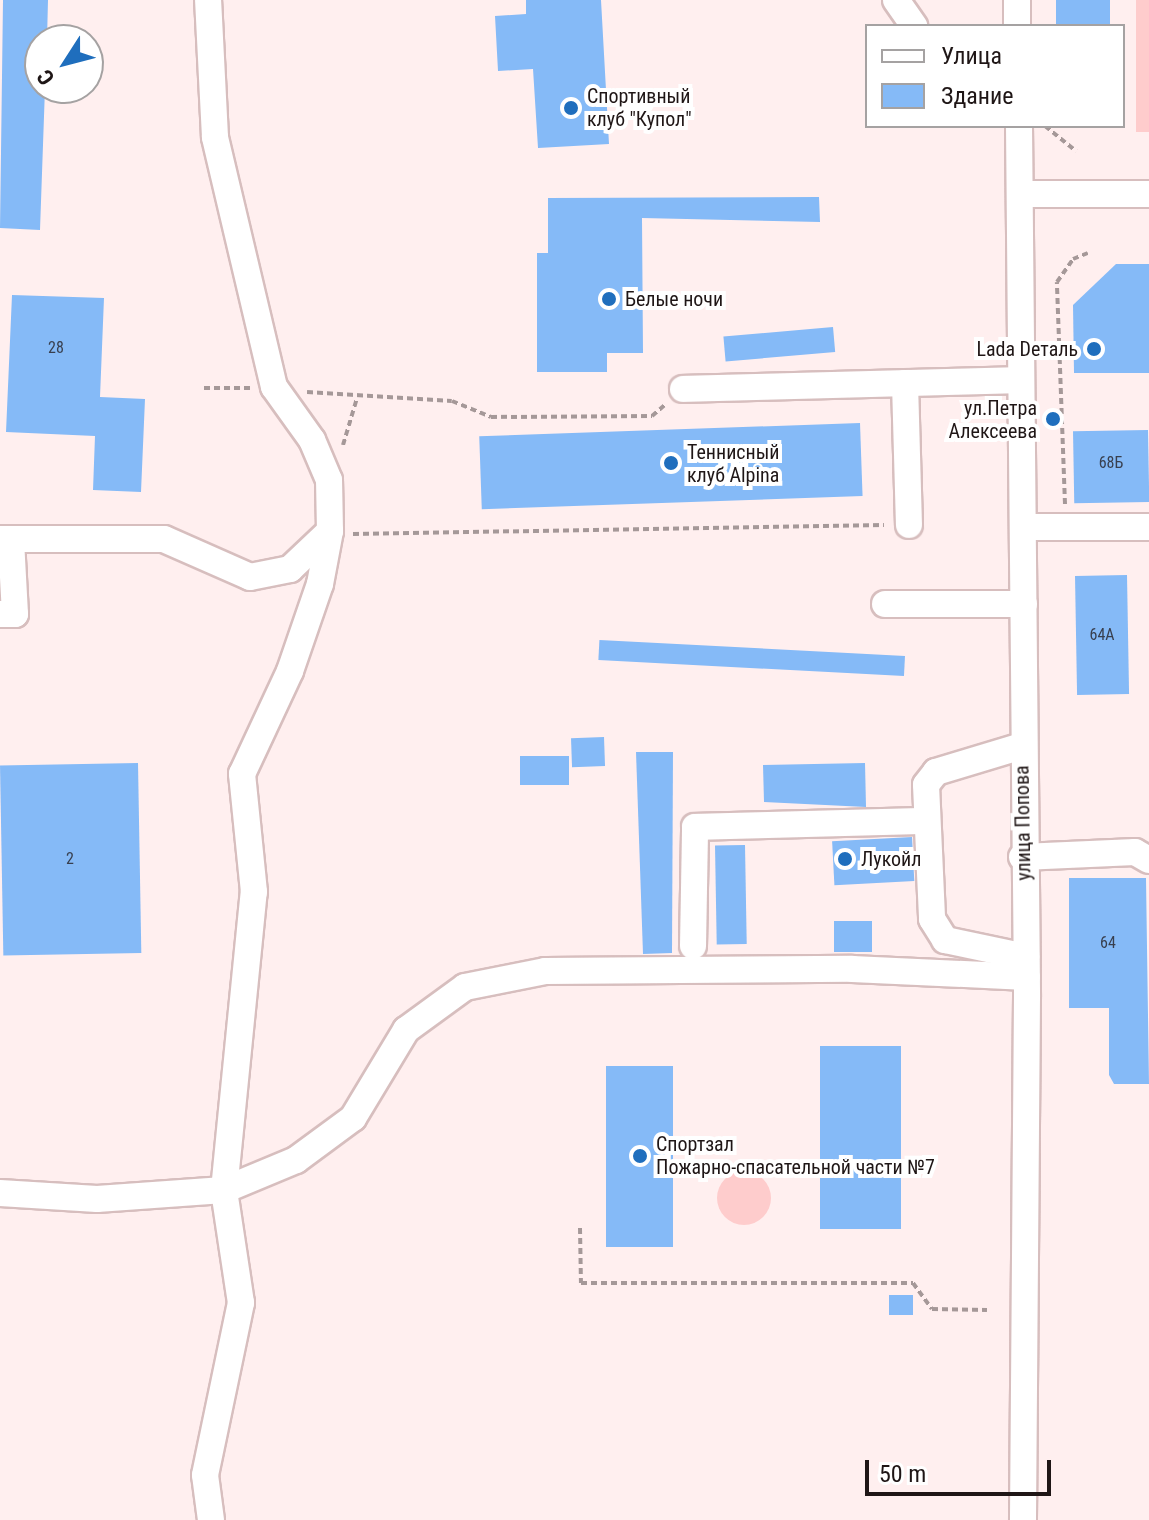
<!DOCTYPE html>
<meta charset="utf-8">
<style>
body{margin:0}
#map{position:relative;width:1149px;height:1520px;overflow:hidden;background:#ffefef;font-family:"Roboto Condensed",sans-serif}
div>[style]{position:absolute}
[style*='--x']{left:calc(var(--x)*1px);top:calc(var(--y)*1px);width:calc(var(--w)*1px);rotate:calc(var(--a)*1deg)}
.green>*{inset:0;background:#fecccc;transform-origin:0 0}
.round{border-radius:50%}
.building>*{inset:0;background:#85baf7;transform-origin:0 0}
.path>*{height:4px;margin-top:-2px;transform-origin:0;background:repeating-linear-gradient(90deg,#a59898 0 6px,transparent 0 10px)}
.roads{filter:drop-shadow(2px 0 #d7bebe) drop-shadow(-2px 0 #d7bebe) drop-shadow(0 2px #d7bebe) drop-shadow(0 -2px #d7bebe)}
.minor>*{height:26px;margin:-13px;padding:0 13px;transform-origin:13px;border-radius:13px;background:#fff}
.dots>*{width:22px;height:22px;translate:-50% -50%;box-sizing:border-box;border:4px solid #fff;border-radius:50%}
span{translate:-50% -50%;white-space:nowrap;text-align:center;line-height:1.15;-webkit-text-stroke:8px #fff;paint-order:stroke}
.number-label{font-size:16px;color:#383f4e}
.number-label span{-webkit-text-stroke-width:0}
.poi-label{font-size:20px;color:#1f1616}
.left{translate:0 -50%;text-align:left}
.right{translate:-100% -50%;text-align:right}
.street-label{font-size:20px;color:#1f1616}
.legend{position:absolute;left:865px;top:24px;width:260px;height:104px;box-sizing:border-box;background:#fff;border:2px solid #a5a2a2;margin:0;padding:10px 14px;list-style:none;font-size:24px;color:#1f1616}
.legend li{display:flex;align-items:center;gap:16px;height:40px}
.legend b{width:40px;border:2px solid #a5a2a2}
.north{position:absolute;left:24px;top:24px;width:80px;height:80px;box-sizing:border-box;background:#fff;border:2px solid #a5a2a2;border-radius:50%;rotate:234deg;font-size:22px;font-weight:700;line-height:32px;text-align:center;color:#1f1616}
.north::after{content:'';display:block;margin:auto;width:28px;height:36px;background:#1f6ebd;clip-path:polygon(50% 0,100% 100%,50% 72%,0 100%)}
.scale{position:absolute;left:865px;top:1460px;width:186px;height:36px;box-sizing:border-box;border:4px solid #1f1616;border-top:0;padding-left:10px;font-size:24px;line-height:28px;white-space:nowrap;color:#1f1616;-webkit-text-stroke:6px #fff;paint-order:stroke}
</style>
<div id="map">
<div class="green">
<div style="left:1136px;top:0;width:13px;height:132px"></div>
<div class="round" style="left:717px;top:1171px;width:54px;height:54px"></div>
</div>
<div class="building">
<div style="clip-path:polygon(3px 0,48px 0,47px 40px,40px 40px,40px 88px,45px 88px,40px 230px,0 228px)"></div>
<div style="clip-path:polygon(526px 0,601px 0,609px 144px,538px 148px,533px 69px,498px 71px,495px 16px,526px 14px)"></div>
<div style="left:1056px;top:0;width:54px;height:26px"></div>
<div style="clip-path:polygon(819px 197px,820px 222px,642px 218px,643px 353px,607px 353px,607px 372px,537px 372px,537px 253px,548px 253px,548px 198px)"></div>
<div style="clip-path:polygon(1116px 264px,1149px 264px,1149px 373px,1074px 373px,1073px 305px)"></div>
<div style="clip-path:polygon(12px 295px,104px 298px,100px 397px,145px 399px,141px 492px,93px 490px,95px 436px,6px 432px)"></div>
<div style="left:833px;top:327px;width:25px;height:110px;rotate:85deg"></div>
<div style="left:860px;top:423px;width:73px;height:381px;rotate:88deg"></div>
<div style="left:1148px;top:430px;width:72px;height:75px;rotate:89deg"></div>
<div style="left:1127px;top:575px;width:119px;height:52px;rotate:89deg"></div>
<div style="left:905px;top:656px;width:20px;height:306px;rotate:93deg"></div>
<div style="left:604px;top:737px;width:29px;height:33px;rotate:88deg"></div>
<div style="clip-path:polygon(636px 752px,673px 752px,672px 953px,643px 954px)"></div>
<div style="left:520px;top:756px;width:49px;height:29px"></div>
<div style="left:138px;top:763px;width:190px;height:138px;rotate:89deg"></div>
<div style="clip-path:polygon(865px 763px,866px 807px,764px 802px,763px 765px)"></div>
<div style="left:912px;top:837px;width:44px;height:80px;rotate:87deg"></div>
<div style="left:745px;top:845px;width:99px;height:30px;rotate:89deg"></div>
<div style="clip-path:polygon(1069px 878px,1146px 878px,1149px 1084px,1114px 1084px,1109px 1075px,1109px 1008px,1069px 1008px)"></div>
<div style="left:834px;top:921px;width:38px;height:31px"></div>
<div style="left:820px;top:1046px;width:81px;height:183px"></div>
<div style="left:606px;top:1066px;width:67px;height:181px"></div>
<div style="left:889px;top:1295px;width:24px;height:20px"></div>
</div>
<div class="path">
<div style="--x:1045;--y:126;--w:40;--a:39"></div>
<div style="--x:204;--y:388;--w:47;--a:0"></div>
<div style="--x:307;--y:392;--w:145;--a:3.6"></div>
<div style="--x:452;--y:401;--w:42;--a:22.3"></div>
<div style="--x:491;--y:417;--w:161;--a:-0.4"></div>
<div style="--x:652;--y:416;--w:18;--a:-41"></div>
<div style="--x:343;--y:445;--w:49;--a:-73.4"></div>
<div style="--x:1065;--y:504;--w:222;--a:-92.1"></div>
<div style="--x:1057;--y:282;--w:28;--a:-55"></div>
<div style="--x:1073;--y:259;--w:16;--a:-22"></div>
<div style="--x:353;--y:534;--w:531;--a:-0.97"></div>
<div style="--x:580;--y:1228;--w:55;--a:89"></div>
<div style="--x:581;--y:1283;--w:332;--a:0"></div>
<div style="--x:913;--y:1283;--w:32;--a:54"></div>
<div style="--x:932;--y:1309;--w:55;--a:1"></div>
</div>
<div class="roads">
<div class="minor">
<div style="--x:896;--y:0;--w:32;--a:55"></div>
<div style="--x:1017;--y:0;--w:26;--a:90"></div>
<div style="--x:1019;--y:126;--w:871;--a:89.47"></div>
<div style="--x:1027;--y:997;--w:523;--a:90.44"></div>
<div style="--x:1021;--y:194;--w:128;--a:0"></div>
<div style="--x:905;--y:383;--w:142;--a:88.4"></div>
<div style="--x:683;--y:389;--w:337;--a:-1.5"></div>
<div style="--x:1024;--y:527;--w:125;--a:0"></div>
<div style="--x:0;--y:539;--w:164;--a:0"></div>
<div style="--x:164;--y:539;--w:94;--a:23.8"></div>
<div style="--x:250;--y:577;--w:41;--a:-11.3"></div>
<div style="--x:290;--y:569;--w:55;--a:-43.5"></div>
<div style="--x:330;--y:531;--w:51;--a:-91.1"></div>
<div style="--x:329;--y:480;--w:43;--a:-113"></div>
<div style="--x:312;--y:440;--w:65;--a:-125.6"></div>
<div style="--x:274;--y:387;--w:257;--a:-103.3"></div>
<div style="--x:215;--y:137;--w:137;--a:-92.9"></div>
<div style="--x:885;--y:604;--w:139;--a:0"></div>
<div style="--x:0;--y:614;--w:15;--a:0"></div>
<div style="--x:15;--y:614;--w:75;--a:-93.1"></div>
<div style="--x:1022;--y:746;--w:90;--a:163.2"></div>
<div style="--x:936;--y:772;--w:16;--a:128"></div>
<div style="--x:926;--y:785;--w:134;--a:87.4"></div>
<div style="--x:932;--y:919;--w:25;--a:58"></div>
<div style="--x:945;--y:940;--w:83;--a:11.9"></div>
<div style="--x:1022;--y:857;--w:113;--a:-2.5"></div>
<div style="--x:1135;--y:852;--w:16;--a:30"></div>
<div style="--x:693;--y:946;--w:119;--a:-89"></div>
<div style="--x:695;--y:827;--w:232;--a:-1.5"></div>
<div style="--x:0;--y:1193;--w:97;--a:3.5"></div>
<div style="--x:97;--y:1199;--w:127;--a:-4.1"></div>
<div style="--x:224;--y:1190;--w:300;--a:-84.3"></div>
<div style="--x:254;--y:892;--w:119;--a:-95.8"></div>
<div style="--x:242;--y:774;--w:114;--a:-65"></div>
<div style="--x:290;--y:671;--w:92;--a:-71"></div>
<div style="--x:320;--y:584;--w:54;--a:-79.3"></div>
<div style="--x:211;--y:1520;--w:45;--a:-97.6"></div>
<div style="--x:205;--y:1475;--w:176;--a:-78.2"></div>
<div style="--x:241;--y:1303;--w:114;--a:-98.6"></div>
<div style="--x:224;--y:1190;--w:78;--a:-22.6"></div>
<div style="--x:296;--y:1160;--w:71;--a:-36.4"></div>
<div style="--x:353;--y:1118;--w:103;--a:-58.9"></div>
<div style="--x:406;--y:1030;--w:73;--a:-36.1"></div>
<div style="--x:465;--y:987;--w:82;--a:-11.3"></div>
<div style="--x:545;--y:971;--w:307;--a:-0.4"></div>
<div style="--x:852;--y:969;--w:175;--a:2.6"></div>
</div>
</div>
<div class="dots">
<div style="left:571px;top:108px;background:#1f6ebd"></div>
<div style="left:609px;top:299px;background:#1f6ebd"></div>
<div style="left:1094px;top:349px;background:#1f6ebd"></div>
<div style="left:1053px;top:419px;background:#1f6ebd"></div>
<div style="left:671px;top:463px;background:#1f6ebd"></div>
<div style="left:845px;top:859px;background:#1f6ebd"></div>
<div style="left:640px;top:1156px;background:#1f6ebd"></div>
</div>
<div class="number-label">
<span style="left:56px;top:348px">28</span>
<span style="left:1111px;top:463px">68Б</span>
<span style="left:1102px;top:635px">64А</span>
<span style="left:70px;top:859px">2</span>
<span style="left:1108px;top:943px">64</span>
</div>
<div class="poi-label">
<span class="left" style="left:587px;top:108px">Спортивный<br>клуб "Купол"</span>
<span class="left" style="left:625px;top:299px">Белые ночи</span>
<span class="right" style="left:1078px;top:349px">Lada Dеталь</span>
<span class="right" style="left:1037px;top:420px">ул.Петра<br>Алексеева</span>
<span class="left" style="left:687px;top:464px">Теннисный<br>клуб Alpina</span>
<span class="left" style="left:861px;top:859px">Лукойл</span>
<span class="left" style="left:656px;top:1156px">Спортзал<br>Пожарно-спасательной части №7</span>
</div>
<div class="street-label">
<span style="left:1023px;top:823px;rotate:-91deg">улица Попова</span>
</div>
<ul class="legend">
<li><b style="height:10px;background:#fff"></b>Улица</li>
<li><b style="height:22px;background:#85baf7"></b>Здание</li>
</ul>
<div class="north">С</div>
<div class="scale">50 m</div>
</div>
